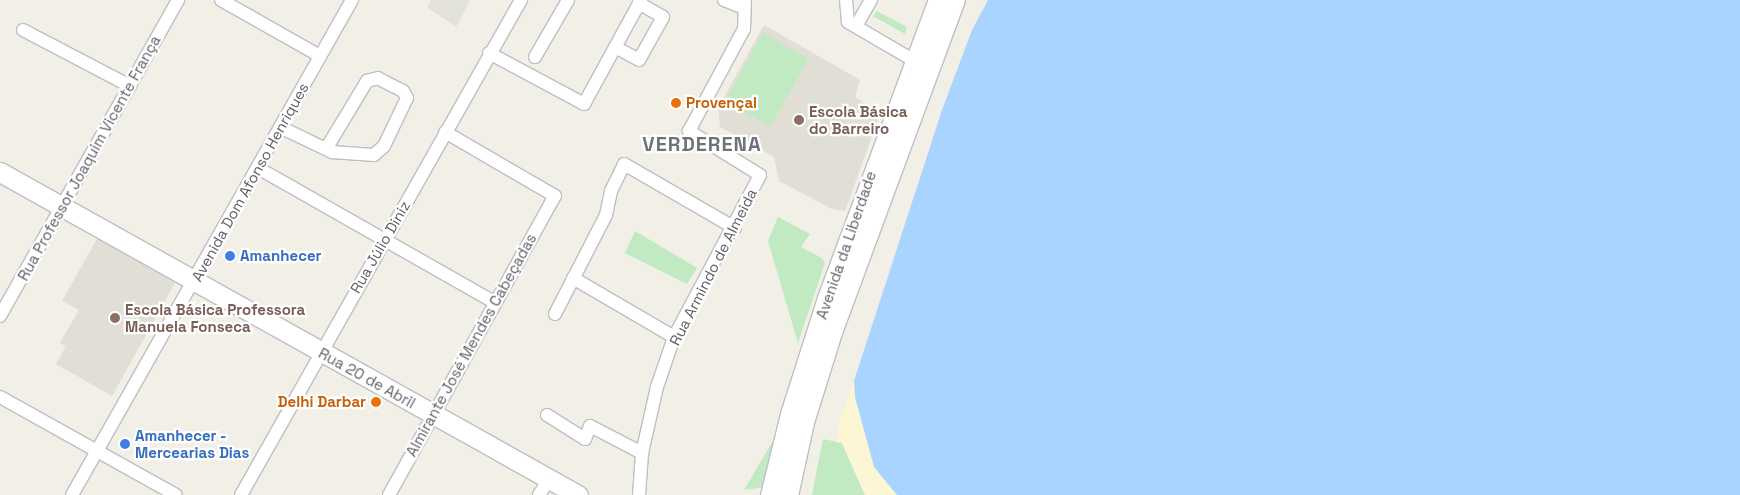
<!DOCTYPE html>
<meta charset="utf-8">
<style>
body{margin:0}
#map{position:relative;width:1740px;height:495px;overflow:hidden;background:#f1efe6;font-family:"Space Grotesk",sans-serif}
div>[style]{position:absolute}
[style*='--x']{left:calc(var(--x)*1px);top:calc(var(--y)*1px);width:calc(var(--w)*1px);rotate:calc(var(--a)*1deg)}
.industrial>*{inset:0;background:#e2e1da}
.education>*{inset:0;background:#e1ded5}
.green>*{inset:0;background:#c1eac3;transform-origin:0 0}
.sand>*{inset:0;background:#fdf6d4}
.water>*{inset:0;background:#a8d4ff}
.roads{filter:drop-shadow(1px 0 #bdbfc6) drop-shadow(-1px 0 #bdbfc6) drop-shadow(0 1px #bdbfc6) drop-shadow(0 -1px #bdbfc6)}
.street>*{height:12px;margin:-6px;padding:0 6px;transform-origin:6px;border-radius:6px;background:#fff}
.secondary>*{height:19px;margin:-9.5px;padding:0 9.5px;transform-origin:9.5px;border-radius:9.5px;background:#fff}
.dots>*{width:14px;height:14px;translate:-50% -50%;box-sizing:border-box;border:2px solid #fff;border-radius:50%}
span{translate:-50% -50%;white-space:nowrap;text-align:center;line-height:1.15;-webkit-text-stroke:4.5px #fff;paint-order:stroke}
.food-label{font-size:15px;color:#c56008;font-weight:700}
.left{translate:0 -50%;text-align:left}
.right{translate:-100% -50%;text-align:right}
.education-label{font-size:15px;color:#785e54;font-weight:700}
.street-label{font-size:15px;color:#5d6168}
.shop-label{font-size:15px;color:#366cbe;font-weight:700}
.district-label{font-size:20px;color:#6e737a;font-weight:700;letter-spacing:1px}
</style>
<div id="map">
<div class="industrial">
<div style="clip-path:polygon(431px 0,470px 0,456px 27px,427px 7px)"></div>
</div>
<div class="education">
<div style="clip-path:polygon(764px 25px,860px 80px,855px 97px,873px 109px,879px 117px,845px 211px,832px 209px,779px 181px,774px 157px,720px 127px,718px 108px)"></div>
<div style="clip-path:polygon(98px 237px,176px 281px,112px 396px,56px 364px,66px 346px,60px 343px,79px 310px,62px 301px)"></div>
</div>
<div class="green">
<div style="clip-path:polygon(877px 11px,907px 27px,905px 34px,873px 16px)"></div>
<div style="left:763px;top:33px;width:52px;height:78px;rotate:29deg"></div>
<div style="clip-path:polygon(778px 217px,810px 234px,801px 247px,822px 258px,825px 263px,798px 343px,768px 241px)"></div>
<div style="clip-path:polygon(635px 231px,697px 268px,687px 284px,625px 253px)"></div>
<div style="clip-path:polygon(774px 439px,765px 487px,744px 490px)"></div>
<div style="clip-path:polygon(823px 439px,842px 443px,865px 495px,812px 495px)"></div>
</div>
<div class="sand">
<div style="clip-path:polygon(854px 381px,855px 397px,874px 467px,897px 495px,865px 495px,842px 443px,837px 442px,840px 421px)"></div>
</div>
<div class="water">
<div style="clip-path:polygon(988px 0,1740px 0,1740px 495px,897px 495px,874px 467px,855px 397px,854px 381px,942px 110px,972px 30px)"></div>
</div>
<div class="roads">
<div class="street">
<div style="--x:221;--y:0;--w:114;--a:29.5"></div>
<div style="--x:724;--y:0;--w:22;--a:22"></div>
<div style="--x:846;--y:0;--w:22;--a:85"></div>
<div style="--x:848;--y:22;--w:75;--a:30.3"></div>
<div style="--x:856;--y:26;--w:30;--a:-60"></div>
<div style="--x:23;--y:30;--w:121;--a:27.6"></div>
<div style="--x:615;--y:47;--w:27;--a:28"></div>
<div style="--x:639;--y:60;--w:49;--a:-60.8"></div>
<div style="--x:663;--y:17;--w:28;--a:-150"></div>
<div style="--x:489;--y:53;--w:108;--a:28.2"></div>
<div style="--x:584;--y:104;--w:119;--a:-61.3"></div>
<div style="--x:535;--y:57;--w:66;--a:-59.9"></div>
<div style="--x:280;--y:127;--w:51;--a:25.6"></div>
<div style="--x:326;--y:149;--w:7;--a:27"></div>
<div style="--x:332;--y:152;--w:42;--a:4.1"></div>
<div style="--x:374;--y:155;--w:13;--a:-42"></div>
<div style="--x:384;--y:146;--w:53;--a:-64.4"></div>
<div style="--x:407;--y:98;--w:8;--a:-120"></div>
<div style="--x:403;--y:91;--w:28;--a:-153"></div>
<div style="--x:378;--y:78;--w:11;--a:165"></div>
<div style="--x:367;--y:81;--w:79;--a:121.1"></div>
<div style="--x:258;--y:168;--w:271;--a:29.6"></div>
<div style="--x:573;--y:278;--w:117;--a:30.3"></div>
<div style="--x:555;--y:314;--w:111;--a:-62.7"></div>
<div style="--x:606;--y:215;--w:25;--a:-78"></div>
<div style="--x:611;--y:191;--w:30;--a:-64"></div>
<div style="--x:624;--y:164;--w:128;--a:30"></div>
<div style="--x:0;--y:316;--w:363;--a:-60.6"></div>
<div style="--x:0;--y:397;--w:201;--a:29.1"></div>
<div style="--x:547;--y:415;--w:45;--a:32.3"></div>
<div style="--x:585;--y:439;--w:14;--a:-69"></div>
<div style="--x:590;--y:426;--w:59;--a:27.4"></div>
<div style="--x:72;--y:495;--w:569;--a:-60.51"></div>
<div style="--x:241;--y:495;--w:569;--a:-60.51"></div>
<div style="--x:389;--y:495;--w:342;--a:-61"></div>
<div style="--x:555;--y:196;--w:127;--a:-149.8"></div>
<div style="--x:539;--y:495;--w:19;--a:-58"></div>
<div style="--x:639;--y:495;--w:42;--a:-85.9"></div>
<div style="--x:642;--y:453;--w:68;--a:-77.2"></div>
<div style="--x:657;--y:387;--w:53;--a:-71.2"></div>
<div style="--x:674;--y:337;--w:183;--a:-62"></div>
<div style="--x:760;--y:175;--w:84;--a:-148.2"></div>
<div style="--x:689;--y:131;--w:116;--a:-61.7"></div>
<div style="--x:744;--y:29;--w:29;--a:-88"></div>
</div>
<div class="secondary">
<div style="--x:0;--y:172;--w:662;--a:29.2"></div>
<div style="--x:770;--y:495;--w:83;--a:-76.1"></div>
<div style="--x:790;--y:414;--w:122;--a:-72.3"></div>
<div style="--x:827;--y:298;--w:318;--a:-69.6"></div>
<div style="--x:788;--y:495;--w:75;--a:-77.6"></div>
<div style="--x:804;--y:422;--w:94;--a:-72.7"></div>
<div style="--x:832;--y:332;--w:354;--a:-69.7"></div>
</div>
</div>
<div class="dots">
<div style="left:676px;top:103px;background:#e8710a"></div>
<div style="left:799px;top:120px;background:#8d6e63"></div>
<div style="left:230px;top:256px;background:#3f7fe0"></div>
<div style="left:115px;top:318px;background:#8d6e63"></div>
<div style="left:376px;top:402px;background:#e8710a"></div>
<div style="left:125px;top:444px;background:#3f7fe0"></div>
</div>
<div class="food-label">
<span class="left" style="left:686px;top:103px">Provençal</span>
<span class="right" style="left:366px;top:402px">Delhi Darbar</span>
</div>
<div class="education-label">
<span class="left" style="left:809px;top:120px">Escola Básica<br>do Barreiro</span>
<span class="left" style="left:125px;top:318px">Escola Básica Professora<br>Manuela Fonseca</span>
</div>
<div class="street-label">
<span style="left:89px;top:158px;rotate:-61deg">Rua Professor Joaquim Vicente França</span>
<span style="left:250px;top:182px;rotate:-61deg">Avenida Dom Afonso Henriques</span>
<span style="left:846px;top:245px;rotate:-71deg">Avenida da Liberdade</span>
<span style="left:380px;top:247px;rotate:-60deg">Rua Júlio Diniz</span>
<span style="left:713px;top:267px;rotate:-63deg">Rua Armindo de Almeida</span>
<span style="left:471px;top:345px;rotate:-61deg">Almirante José Mendes Cabeçadas</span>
<span style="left:367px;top:378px;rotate:29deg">Rua 20 de Abril</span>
</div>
<div class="shop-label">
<span class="left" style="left:240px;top:256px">Amanhecer</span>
<span class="left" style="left:135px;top:444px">Amanhecer -<br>Mercearias Dias</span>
</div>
<div class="district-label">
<span style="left:702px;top:144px">VERDERENA</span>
</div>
</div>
